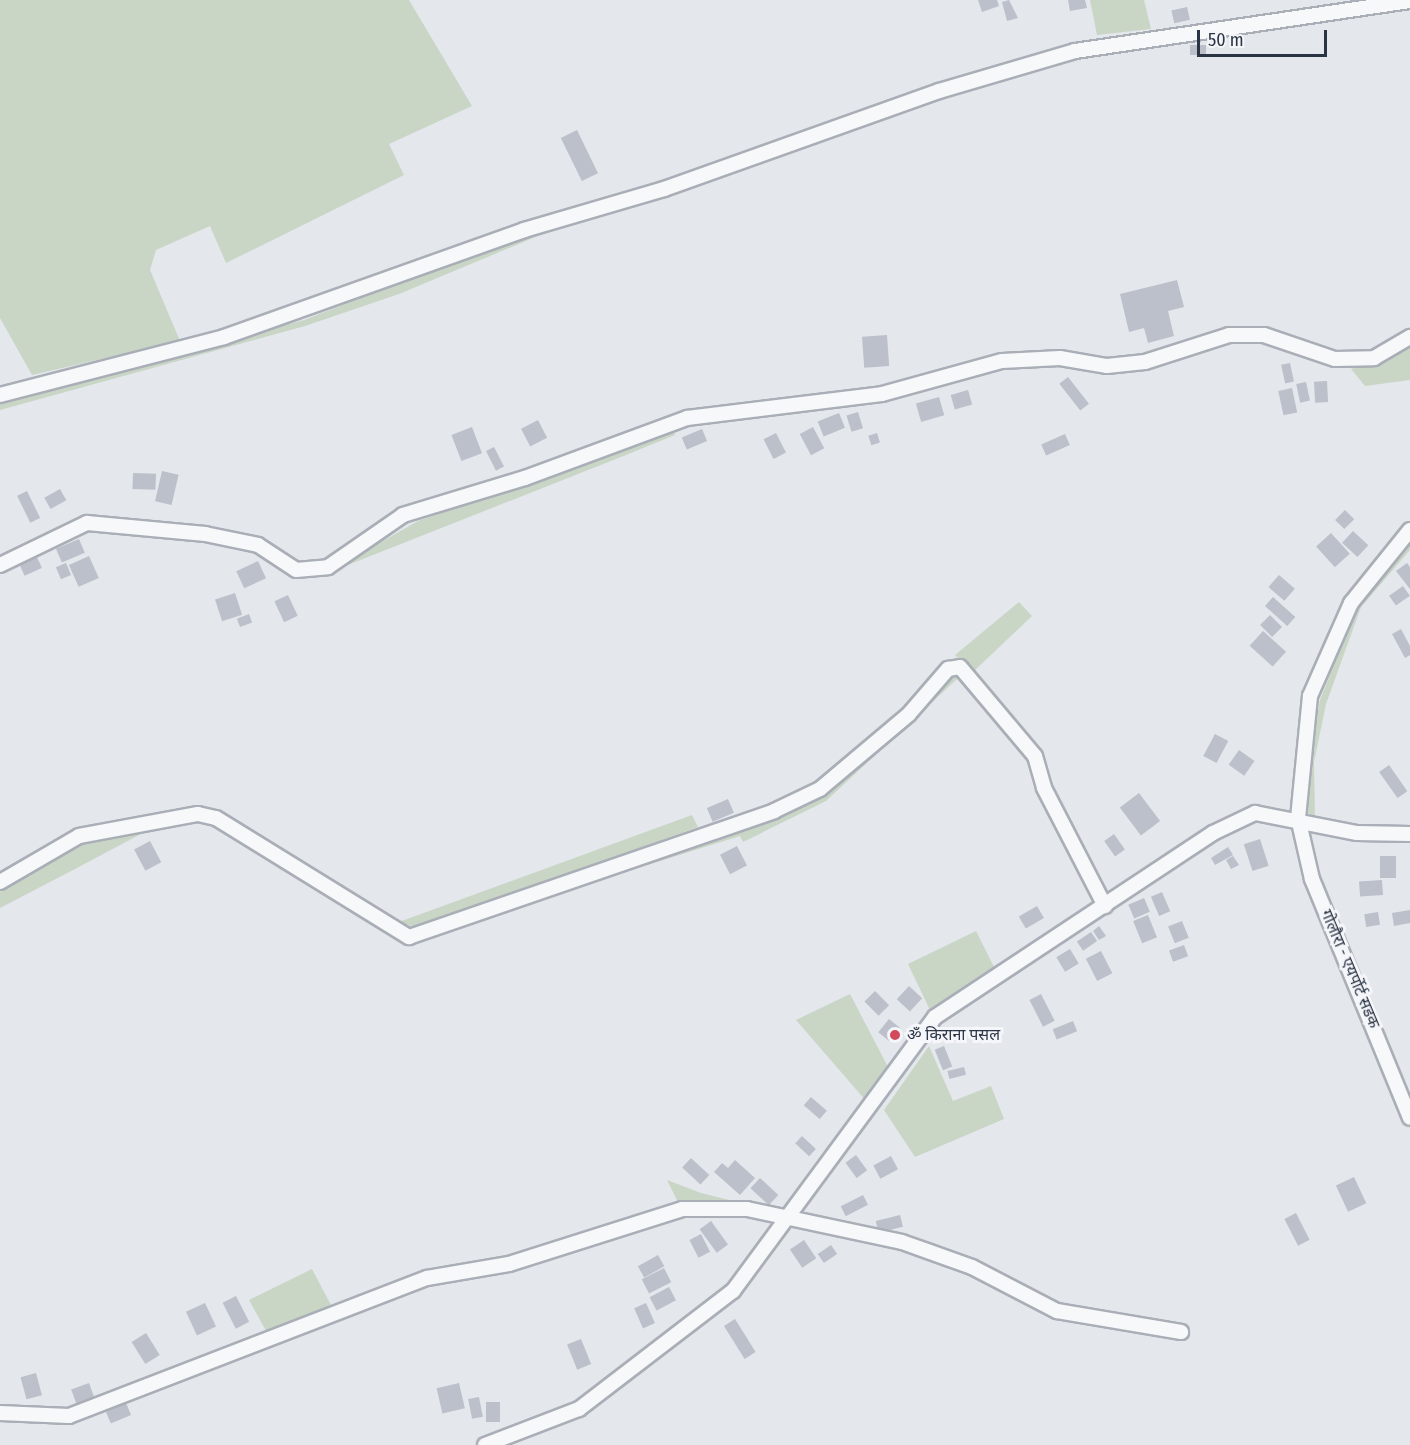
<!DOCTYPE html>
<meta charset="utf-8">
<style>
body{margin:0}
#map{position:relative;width:1410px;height:1445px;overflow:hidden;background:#e4e7ec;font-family:"Fira Sans Condensed","Noto Sans Devanagari",sans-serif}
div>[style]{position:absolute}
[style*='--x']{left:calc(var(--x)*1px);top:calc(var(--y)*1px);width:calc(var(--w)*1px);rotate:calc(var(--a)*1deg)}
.green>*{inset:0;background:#c9d6c5}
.building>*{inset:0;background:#bbc0ca;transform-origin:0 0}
.roads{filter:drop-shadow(2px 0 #a9aeb7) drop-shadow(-2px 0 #a9aeb7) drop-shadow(0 2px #a9aeb7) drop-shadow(0 -2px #a9aeb7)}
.street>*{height:14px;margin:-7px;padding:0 7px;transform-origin:7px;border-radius:7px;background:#f7f8fa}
.dots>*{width:16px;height:16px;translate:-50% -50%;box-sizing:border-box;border:3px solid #f4f6f9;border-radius:50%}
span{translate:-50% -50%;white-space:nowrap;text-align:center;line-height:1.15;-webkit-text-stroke:6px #f4f6f9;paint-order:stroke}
.street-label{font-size:16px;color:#2b3445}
.poi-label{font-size:16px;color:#2b3445}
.left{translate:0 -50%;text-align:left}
.scale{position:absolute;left:1197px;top:30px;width:130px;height:27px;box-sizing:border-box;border:3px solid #2b3445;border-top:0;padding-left:8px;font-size:18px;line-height:21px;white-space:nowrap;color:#2b3445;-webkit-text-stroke:4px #f4f6f9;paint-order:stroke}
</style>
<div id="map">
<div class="green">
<div style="clip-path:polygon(0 0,409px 0,472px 106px,389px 144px,404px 175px,226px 263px,210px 226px,156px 250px,150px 270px,180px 341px,32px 375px,0 318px)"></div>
<div style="clip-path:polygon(1090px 0,1144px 0,1151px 29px,1097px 35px)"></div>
<div style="clip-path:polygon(545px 233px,399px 294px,305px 326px,0 410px,0 402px,304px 320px,508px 241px)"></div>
<div style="clip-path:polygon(1410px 348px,1410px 380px,1365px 386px,1351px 369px)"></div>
<div style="clip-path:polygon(674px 432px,675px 435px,626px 455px,325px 574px,418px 521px)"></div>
<div style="clip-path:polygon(1410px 540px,1410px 550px,1361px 607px,1326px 704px,1314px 762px,1315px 817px,1308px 813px,1308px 758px,1320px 700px,1357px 607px)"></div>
<div style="clip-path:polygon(1019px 602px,1032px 616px,973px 672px,955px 655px)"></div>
<div style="clip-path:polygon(961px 673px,1031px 756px,1035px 768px,972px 686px,957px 679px,826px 801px,743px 842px,740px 836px,561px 892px,823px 793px,950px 674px)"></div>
<div style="clip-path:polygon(692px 815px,698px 827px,418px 928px,399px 922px)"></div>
<div style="clip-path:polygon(156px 826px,73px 870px,0 908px,0 892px,81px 841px)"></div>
<div style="clip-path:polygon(976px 931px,995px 969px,930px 1010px,908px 964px)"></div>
<div style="clip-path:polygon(850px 994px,889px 1069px,867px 1102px,796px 1020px)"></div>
<div style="clip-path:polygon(929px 1046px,953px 1101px,991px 1086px,1004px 1119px,915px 1157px,884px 1110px)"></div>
<div style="clip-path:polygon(667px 1180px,701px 1193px,749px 1205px,677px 1200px)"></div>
<div style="clip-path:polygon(312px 1269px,332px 1307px,266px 1331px,249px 1300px)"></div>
</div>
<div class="building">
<div style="clip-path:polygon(978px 0,997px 0,999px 6px,982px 12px)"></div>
<div style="clip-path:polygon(1009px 0,1018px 18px,1007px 21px,1002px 2px)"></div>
<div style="clip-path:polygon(1068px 0,1085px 0,1087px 8px,1070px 11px)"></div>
<div style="left:1187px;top:7px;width:13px;height:16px;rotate:77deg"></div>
<div style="left:1206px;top:45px;width:10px;height:16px;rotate:90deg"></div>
<div style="left:577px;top:130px;width:48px;height:18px;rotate:64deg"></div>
<div style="clip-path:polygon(1177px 280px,1184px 307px,1168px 311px,1174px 336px,1148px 343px,1144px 328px,1129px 332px,1120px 294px)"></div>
<div style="left:887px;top:335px;width:31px;height:25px;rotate:86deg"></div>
<div style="left:1290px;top:363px;width:19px;height:9px;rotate:78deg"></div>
<div style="left:1068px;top:377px;width:34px;height:11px;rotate:52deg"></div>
<div style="left:1327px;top:381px;width:21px;height:13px;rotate:87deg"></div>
<div style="left:1306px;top:382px;width:19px;height:10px;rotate:78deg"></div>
<div style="left:1292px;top:388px;width:25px;height:14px;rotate:78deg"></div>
<div style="left:968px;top:390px;width:15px;height:18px;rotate:74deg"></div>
<div style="left:939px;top:397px;width:19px;height:24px;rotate:74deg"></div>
<div style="left:858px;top:412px;width:17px;height:12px;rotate:73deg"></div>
<div style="left:839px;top:413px;width:16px;height:23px;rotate:68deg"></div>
<div style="left:538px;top:420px;width:20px;height:19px;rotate:63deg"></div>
<div style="left:472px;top:427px;width:28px;height:22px;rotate:69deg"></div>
<div style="left:813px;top:427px;width:24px;height:15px;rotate:62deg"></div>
<div style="left:702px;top:429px;width:13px;height:22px;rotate:67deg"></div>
<div style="left:776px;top:433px;width:22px;height:14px;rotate:63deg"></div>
<div style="left:877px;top:433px;width:10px;height:9px;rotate:73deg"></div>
<div style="left:1065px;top:434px;width:12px;height:26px;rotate:66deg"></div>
<div style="left:494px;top:447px;width:22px;height:9px;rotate:63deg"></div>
<div style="left:162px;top:471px;width:17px;height:31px;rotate:13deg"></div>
<div style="left:133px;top:473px;width:23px;height:16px;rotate:2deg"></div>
<div style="left:60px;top:489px;width:13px;height:18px;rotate:61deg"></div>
<div style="left:27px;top:491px;width:30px;height:11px;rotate:64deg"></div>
<div style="left:1345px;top:510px;width:13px;height:14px;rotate:45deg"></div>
<div style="left:1353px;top:531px;width:21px;height:16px;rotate:43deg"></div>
<div style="left:1331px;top:533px;width:28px;height:20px;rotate:48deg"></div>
<div style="left:79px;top:539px;width:15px;height:25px;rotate:67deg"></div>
<div style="left:89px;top:556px;width:24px;height:22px;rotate:66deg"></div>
<div style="left:37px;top:557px;width:12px;height:19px;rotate:66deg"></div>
<div style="left:258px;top:561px;width:19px;height:24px;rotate:65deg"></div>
<div style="left:66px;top:563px;width:13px;height:11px;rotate:67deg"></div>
<div style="clip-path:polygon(1407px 563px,1410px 567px,1410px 589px,1396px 571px)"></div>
<div style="left:1279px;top:575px;width:21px;height:16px;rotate:41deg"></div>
<div style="left:1403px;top:586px;width:12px;height:17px;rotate:55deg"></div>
<div style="left:235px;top:593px;width:23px;height:21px;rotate:72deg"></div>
<div style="left:288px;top:595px;width:23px;height:15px;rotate:65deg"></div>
<div style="left:1273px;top:597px;width:30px;height:12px;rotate:42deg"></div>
<div style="left:249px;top:614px;width:9px;height:13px;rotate:69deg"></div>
<div style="left:1270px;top:615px;width:17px;height:14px;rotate:45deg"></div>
<div style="clip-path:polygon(1401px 629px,1410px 646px,1410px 655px,1405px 658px,1392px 634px)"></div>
<div style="left:1263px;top:631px;width:31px;height:20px;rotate:42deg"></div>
<div style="left:1215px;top:734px;width:15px;height:25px;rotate:28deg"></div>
<div style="left:1239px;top:750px;width:19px;height:18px;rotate:35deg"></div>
<div style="left:1389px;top:765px;width:32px;height:12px;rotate:55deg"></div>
<div style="left:1139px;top:793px;width:35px;height:24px;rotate:53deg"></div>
<div style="left:728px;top:799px;width:15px;height:23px;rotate:67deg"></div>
<div style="left:1114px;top:834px;width:19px;height:12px;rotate:55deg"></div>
<div style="left:1260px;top:839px;width:28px;height:17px;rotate:72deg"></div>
<div style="left:150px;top:841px;width:24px;height:18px;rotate:62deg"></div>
<div style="left:737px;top:846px;width:22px;height:19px;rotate:63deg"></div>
<div style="clip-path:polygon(1228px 847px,1233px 855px,1215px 865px,1211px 858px)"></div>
<div style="clip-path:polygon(1233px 856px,1239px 865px,1231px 869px,1226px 860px)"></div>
<div style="left:1380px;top:856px;width:16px;height:22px"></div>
<div style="left:1382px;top:880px;width:15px;height:23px;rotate:86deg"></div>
<div style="left:1162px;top:892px;width:21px;height:12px;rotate:67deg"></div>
<div style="left:1144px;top:898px;width:15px;height:17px;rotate:67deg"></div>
<div style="left:1037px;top:906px;width:14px;height:21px;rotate:60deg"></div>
<div style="clip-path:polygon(1410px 910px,1410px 923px,1394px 926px,1392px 913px)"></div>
<div style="left:1378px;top:912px;width:13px;height:14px;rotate:81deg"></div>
<div style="left:1148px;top:915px;width:24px;height:16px;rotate:68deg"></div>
<div style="left:1182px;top:921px;width:18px;height:15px;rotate:68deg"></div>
<div style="clip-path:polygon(1099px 926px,1106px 936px,1099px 940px,1093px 931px)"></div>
<div style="left:1091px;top:932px;width:11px;height:17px;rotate:56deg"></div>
<div style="left:1184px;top:945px;width:12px;height:16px;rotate:70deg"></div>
<div style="left:1070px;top:949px;width:17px;height:16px;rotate:59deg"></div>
<div style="left:1101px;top:951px;width:25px;height:17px;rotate:63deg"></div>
<div style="left:909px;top:986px;width:18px;height:18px;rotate:43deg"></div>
<div style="left:875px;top:991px;width:20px;height:15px;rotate:45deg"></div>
<div style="left:1041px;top:994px;width:30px;height:13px;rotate:63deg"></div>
<div style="left:889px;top:1019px;width:14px;height:17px;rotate:39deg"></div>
<div style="left:1073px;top:1021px;width:11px;height:22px;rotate:68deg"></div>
<div style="left:944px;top:1046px;width:22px;height:10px;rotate:68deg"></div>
<div style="left:964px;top:1067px;width:8px;height:17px;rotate:76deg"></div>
<div style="left:811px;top:1097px;width:21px;height:11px;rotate:41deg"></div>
<div style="left:802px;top:1136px;width:19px;height:10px;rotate:43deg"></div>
<div style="left:856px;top:1155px;width:19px;height:13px;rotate:54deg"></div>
<div style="left:891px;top:1156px;width:15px;height:20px;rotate:62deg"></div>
<div style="left:691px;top:1158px;width:25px;height:13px;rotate:43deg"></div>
<div style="clip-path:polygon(735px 1160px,755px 1178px,740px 1195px,714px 1172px,722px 1163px,728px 1168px)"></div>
<div style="left:1354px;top:1177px;width:29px;height:20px;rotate:65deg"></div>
<div style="left:760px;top:1178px;width:25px;height:14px;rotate:43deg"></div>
<div style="left:863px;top:1195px;width:11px;height:25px;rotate:63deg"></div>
<div style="left:1296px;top:1213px;width:30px;height:13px;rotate:63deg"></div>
<div style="left:900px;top:1215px;width:12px;height:25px;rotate:76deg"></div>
<div style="left:711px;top:1221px;width:29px;height:14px;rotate:54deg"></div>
<div style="left:701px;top:1234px;width:20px;height:13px;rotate:63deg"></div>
<div style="left:804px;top:1240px;width:22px;height:17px;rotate:56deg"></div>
<div style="left:831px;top:1245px;width:11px;height:16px;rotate:56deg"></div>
<div style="left:658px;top:1255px;width:13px;height:23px;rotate:61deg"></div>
<div style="left:664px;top:1268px;width:16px;height:25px;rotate:63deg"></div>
<div style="left:669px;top:1287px;width:15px;height:22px;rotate:62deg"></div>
<div style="left:236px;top:1296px;width:29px;height:15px;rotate:63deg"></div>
<div style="left:205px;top:1303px;width:26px;height:21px;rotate:65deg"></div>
<div style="left:646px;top:1303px;width:22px;height:13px;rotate:66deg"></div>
<div style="left:735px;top:1319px;width:39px;height:13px;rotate:58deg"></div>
<div style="left:146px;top:1333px;width:26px;height:17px;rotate:58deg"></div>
<div style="left:581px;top:1339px;width:27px;height:15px;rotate:68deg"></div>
<div style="left:36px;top:1373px;width:23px;height:16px;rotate:75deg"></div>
<div style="left:89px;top:1383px;width:15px;height:19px;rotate:70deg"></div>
<div style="left:459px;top:1383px;width:26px;height:23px;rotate:77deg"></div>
<div style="left:479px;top:1397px;width:20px;height:11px;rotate:79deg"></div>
<div style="left:486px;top:1402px;width:14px;height:20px"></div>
<div style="left:126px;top:1403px;width:13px;height:22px;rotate:67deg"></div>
</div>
<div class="roads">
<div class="street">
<div style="--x:0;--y:395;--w:231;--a:-14.5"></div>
<div style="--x:224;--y:337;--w:319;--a:-19.6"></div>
<div style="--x:524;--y:230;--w:146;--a:-16.3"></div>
<div style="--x:664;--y:189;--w:292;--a:-19.6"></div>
<div style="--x:939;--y:91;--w:142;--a:-16.4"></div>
<div style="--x:1075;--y:51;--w:339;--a:-8.5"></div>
<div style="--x:1410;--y:530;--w:94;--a:128.9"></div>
<div style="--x:1351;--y:603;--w:102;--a:113.8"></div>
<div style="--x:1310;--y:696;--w:123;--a:95.6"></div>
<div style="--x:1298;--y:818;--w:63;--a:77.1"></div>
<div style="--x:1312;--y:879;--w:258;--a:67.7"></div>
<div style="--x:0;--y:565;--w:97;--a:-25.8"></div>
<div style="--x:87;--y:523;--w:119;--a:5.3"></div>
<div style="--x:205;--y:534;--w:54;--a:11.7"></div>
<div style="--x:258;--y:545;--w:45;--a:33.3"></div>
<div style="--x:296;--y:570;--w:32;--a:-5"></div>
<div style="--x:328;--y:567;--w:91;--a:-34.7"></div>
<div style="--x:403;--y:515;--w:127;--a:-16.9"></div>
<div style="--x:525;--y:478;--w:173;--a:-20.3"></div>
<div style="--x:687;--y:418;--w:196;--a:-7"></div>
<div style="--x:882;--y:394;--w:124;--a:-15.4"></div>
<div style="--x:1002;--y:361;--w:58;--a:-3"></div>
<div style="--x:1060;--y:358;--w:48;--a:9.7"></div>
<div style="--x:1107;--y:366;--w:38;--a:-6"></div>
<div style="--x:1145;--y:362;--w:88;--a:-17.8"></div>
<div style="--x:1229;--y:335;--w:35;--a:0"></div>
<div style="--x:1264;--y:335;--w:75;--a:18.7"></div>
<div style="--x:1335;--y:359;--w:39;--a:-1"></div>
<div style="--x:1374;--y:358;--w:42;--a:-30.3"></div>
<div style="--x:0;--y:882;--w:91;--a:-30.2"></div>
<div style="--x:79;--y:836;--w:121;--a:-10.5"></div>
<div style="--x:198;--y:814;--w:18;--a:13"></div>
<div style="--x:216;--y:818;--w:227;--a:31.7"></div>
<div style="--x:409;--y:937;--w:386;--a:-19"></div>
<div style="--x:774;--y:811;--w:51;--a:-25.6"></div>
<div style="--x:820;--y:789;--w:116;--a:-40.1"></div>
<div style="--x:909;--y:714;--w:60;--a:-49.1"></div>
<div style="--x:948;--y:669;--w:12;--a:-9"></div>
<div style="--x:960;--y:667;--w:116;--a:49.9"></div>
<div style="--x:1035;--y:756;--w:33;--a:74"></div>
<div style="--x:1044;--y:788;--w:133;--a:62.7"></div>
<div style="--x:0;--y:1413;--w:69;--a:2.5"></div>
<div style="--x:69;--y:1416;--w:384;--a:-21.1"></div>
<div style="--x:427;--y:1278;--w:83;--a:-9.7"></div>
<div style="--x:509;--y:1264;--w:182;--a:-17.6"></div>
<div style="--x:682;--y:1209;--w:65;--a:0"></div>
<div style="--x:747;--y:1209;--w:158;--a:12"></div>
<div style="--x:902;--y:1242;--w:74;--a:19.7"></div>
<div style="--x:972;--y:1267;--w:96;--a:27.4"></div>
<div style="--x:1057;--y:1311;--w:126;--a:9.6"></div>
<div style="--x:485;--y:1445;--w:101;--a:-21"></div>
<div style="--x:579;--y:1409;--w:194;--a:-37.5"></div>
<div style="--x:733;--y:1291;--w:340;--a:-53.6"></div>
<div style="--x:935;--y:1017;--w:333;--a:-33.5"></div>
<div style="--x:1213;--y:833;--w:47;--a:-25.5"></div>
<div style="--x:1255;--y:813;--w:104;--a:11.1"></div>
<div style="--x:1357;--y:833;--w:53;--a:1.1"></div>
</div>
</div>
<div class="dots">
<div style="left:895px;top:1035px;background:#d1495b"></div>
</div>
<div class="street-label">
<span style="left:1350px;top:969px;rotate:67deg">गोलौरा - एयर्पोर्ट सडक</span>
</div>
<div class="poi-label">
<span class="left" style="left:907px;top:1035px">ॐ किराना पसल</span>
</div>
<div class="scale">50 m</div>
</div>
